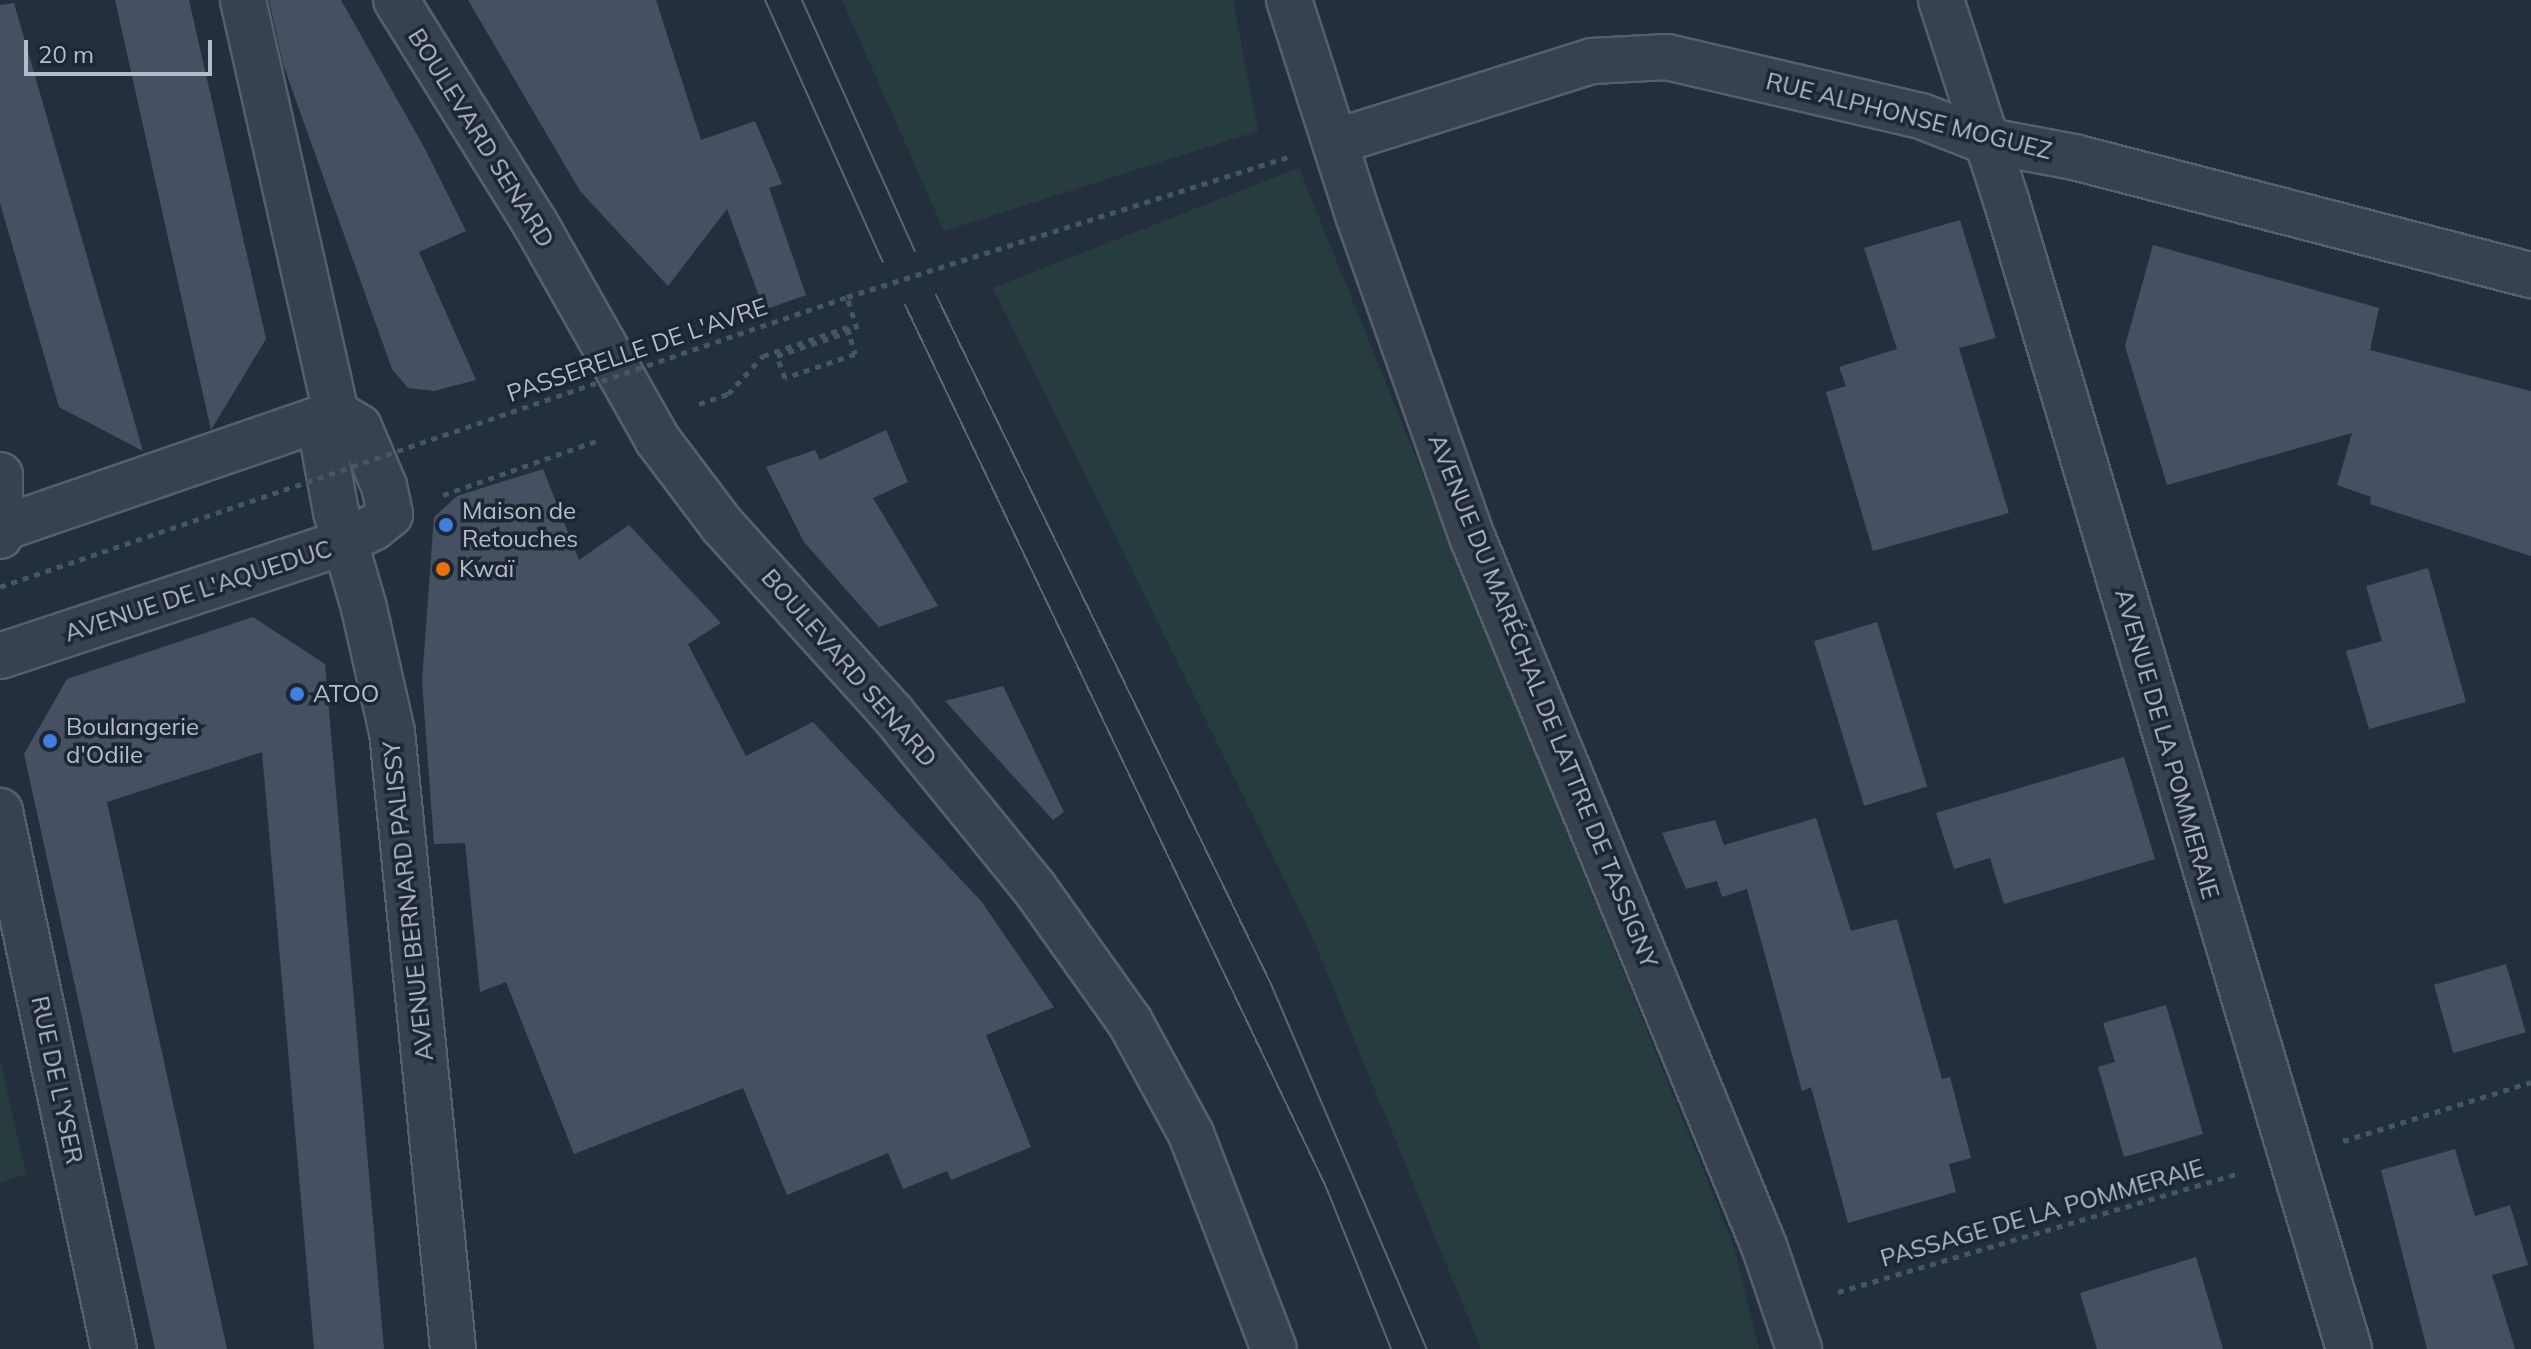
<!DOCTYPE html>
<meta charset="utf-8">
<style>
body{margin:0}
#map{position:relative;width:2531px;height:1349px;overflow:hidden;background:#242f3e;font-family:Mulish,sans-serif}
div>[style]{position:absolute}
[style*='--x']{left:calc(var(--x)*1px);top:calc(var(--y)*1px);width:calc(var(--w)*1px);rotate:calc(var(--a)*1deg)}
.green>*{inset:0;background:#263c3f}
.building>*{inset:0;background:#455162;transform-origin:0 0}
.path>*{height:5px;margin-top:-2.5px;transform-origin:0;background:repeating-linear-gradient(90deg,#44595c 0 6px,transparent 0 12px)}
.roads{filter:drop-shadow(2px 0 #565f6c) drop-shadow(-2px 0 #565f6c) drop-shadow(0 2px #565f6c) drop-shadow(0 -2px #565f6c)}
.street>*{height:44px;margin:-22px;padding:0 22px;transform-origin:22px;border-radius:22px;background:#38414e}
.tram>*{height:2px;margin:-1px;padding:0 1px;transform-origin:1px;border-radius:1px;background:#5a6575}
.path-bridge>*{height:5px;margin-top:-2.5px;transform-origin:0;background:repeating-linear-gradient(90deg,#44595c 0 6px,transparent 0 12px)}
.dots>*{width:22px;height:22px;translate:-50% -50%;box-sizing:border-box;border:4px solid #1d2633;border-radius:50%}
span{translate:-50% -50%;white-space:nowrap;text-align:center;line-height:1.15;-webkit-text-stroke:7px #1d2633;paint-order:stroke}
.street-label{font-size:24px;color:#b4bcc9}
.poi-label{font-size:24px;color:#b4bcc9}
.left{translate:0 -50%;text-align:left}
.scale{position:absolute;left:24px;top:40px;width:188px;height:36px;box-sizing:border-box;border:4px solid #b4bcc9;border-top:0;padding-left:10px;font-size:24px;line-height:28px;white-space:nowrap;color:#b4bcc9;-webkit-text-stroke:6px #1d2633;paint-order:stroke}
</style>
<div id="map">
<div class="green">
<div style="clip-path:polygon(842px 0,1233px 0,1258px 131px,944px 231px)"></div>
<div style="clip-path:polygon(1299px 168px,1733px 1244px,1759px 1349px,1481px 1349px,1309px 929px,993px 288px)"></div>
<div style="clip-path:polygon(0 1060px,26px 1174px,0 1183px)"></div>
</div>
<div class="building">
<div style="clip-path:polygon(115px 0,189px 0,266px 339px,211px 430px)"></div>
<div style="clip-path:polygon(269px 0,341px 0,425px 149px,466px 231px,419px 252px,476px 380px,434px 391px,408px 388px,392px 369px,283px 64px)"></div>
<div style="clip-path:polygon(468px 0,656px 0,701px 140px,755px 121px,782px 184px,769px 188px,806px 295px,764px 310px,727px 209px,668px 286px,580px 191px)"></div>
<div style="clip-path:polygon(14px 3px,143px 451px,59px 407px,0 203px,0 5px)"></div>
<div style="clip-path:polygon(1960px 220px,1996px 338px,1959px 348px,2009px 513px,1873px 551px,1826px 392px,1846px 386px,1839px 367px,1897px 349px,1864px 248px)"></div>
<div style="clip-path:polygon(2153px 245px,2379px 308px,2370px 350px,2531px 391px,2531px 556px,2370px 504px,2371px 497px,2337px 485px,2352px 433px,2167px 485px,2125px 346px)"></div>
<div style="clip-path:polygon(886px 430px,908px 482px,873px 498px,938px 606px,879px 627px,804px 542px,766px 467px,815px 450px,820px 460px)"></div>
<div style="clip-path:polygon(543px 469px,579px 560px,629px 525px,721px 623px,688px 644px,746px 756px,813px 722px,981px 901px,1054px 1007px,986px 1035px,1031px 1147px,951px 1180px,947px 1171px,903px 1189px,888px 1153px,787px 1195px,743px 1088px,574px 1154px,506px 982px,480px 992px,465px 843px,434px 844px,422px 681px,434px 517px,457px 496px)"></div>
<div style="clip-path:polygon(2428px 568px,2466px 702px,2369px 729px,2346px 651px,2382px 641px,2366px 586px)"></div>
<div style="clip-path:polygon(253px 617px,325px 664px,384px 1349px,314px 1349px,262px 752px,107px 802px,227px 1349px,155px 1349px,24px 754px,67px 679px)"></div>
<div style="left:1877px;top:622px;width:172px;height:66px;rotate:73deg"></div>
<div style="clip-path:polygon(1003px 686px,1064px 812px,1053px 820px,945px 701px)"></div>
<div style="clip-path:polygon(2124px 757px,2155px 859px,2004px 904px,1990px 858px,1954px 869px,1936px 813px)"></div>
<div style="clip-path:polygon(1816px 818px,1851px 931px,1897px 919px,1942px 1079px,1950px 1077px,1971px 1158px,1949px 1164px,1956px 1192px,1848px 1223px,1811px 1087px,1802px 1091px,1747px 889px,1722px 897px,1717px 881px,1686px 889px,1662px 833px,1715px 820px,1724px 845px)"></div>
<div style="left:2506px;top:964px;width:71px;height:75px;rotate:74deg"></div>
<div style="clip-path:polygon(2166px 1005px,2203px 1134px,2124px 1157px,2098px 1067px,2115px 1062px,2103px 1023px)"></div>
<div style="clip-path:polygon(2455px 1149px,2475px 1216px,2510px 1205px,2528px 1265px,2492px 1275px,2515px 1349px,2427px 1349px,2381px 1170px)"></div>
<div style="clip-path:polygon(2196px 1257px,2223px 1349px,2097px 1349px,2080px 1293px)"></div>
</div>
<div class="path">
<div style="--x:699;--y:404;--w:31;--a:-19"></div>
<div style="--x:728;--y:394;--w:52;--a:-47.4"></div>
<div style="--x:763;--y:356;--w:89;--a:-19"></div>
<div style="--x:847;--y:327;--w:28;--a:73"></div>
<div style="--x:855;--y:354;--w:74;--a:161.1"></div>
<div style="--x:785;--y:378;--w:23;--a:-110"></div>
<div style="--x:777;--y:356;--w:84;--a:-18.6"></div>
<div style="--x:857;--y:329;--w:34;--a:-107"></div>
<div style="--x:443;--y:495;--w:162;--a:-19.4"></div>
<div style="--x:2343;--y:1141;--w:197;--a:-17.4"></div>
<div style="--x:1838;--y:1292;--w:415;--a:-16.5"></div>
</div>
<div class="roads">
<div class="street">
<div style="--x:396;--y:0;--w:263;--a:58.1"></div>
<div style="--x:535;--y:223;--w:248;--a:60.5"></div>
<div style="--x:657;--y:439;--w:108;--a:52.9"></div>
<div style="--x:722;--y:525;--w:253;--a:47.9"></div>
<div style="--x:892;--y:713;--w:227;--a:50.9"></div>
<div style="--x:1035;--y:889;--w:163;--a:54.5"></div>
<div style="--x:1130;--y:1022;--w:128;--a:61.4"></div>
<div style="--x:1191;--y:1134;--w:230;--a:68.9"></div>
<div style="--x:1289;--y:0;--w:226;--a:72.2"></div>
<div style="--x:1358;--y:215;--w:344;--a:70.5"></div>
<div style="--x:1473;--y:539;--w:765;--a:67.63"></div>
<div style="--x:1764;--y:1246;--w:109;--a:71.2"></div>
<div style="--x:1941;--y:0;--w:213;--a:72"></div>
<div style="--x:2007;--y:203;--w:1196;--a:73.38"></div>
<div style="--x:1335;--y:142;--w:269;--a:-17.5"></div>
<div style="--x:1592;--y:61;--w:75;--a:-3.1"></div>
<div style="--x:1667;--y:57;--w:261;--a:13.1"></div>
<div style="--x:1921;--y:116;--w:66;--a:21.2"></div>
<div style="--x:1983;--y:140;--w:93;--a:10.6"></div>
<div style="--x:2074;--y:157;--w:472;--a:14.5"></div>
<div style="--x:0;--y:475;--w:61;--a:90"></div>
<div style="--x:0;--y:529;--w:355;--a:-19"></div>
<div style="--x:336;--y:413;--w:423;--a:-102.7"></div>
<div style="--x:0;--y:656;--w:363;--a:-18.3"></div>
<div style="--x:345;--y:542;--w:31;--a:-27"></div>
<div style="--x:373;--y:528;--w:22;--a:-39"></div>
<div style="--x:390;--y:514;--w:29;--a:-102"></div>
<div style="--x:384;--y:486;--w:64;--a:-113"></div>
<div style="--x:359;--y:427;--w:27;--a:-149"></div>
<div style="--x:336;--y:413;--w:36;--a:109"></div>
<div style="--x:324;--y:447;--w:66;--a:79.5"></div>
<div style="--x:336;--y:512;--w:31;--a:73"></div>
<div style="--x:345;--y:542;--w:69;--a:73.9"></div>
<div style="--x:364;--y:608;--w:127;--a:77.3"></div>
<div style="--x:392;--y:732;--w:620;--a:84.35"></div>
<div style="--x:0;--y:811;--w:550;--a:78.04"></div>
</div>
</div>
<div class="tram">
<div style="--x:765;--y:0;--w:287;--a:65.8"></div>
<div style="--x:802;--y:0;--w:275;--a:65.8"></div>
<div style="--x:936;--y:295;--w:766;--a:64.07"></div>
<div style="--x:1271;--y:984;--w:397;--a:66.9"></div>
<div style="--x:905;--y:305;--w:977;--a:64.48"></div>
<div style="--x:1326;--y:1187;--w:175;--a:68.1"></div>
</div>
<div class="path-bridge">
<div style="--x:0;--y:587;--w:895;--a:-18.9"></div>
<div style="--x:847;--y:297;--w:464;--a:-17.6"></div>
</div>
<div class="dots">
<div style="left:446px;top:525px;background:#3f7fe0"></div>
<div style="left:443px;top:569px;background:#e8710a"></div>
<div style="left:297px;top:694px;background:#3f7fe0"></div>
<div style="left:50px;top:741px;background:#3f7fe0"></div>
</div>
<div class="street-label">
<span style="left:1909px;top:116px;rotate:14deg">RUE ALPHONSE MOGUEZ</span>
<span style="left:481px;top:138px;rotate:58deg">BOULEVARD SENARD</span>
<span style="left:637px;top:350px;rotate:-19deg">PASSERELLE DE L'AVRE</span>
<span style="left:198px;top:591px;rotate:-18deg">AVENUE DE L'AQUEDUC</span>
<span style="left:849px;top:668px;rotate:49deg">BOULEVARD SENARD</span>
<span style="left:1543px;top:701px;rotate:68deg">AVENUE DU MARÉCHAL DE LATTRE DE TASSIGNY</span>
<span style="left:2167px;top:744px;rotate:74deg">AVENUE DE LA POMMERAIE</span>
<span style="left:408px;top:901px;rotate:-96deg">AVENUE BERNARD PALISSY</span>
<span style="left:57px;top:1080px;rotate:78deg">RUE DE L'YSER</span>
<span style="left:2042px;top:1213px;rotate:-16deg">PASSAGE DE LA POMMERAIE</span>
</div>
<div class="poi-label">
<span class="left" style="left:462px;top:525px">Maison de<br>Retouches</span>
<span class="left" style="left:459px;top:569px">Kwaï</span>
<span class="left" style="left:313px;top:694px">ATOO</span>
<span class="left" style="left:66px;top:741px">Boulangerie<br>d'Odile</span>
</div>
<div class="scale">20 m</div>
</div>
